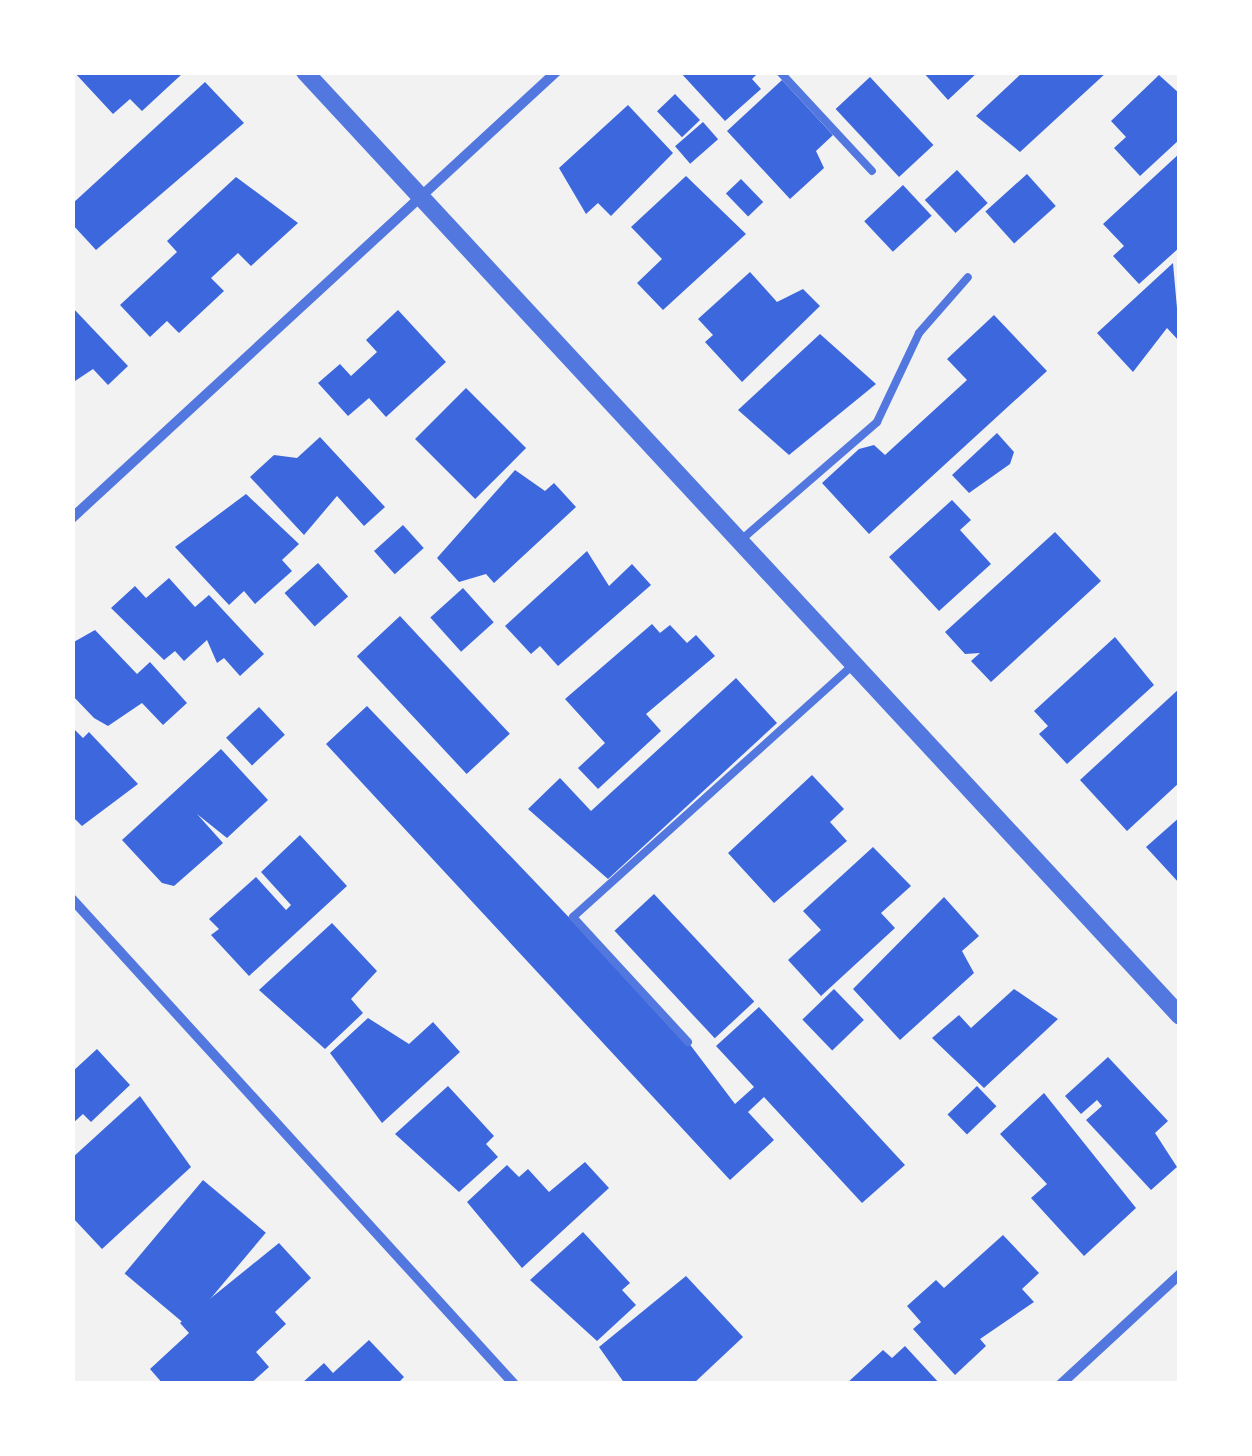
<!DOCTYPE html>
<style>
body{margin:0}
#map{position:relative;width:1252px;height:1456px;overflow:hidden;background:#f2f2f2;font-family:"Roboto Condensed",sans-serif}
div>[style]{position:absolute}
[style*='--x']{left:calc(var(--x)*1px);top:calc(var(--y)*1px);width:calc(var(--w)*1px);rotate:calc(var(--a)*1deg)}
.building>*{inset:0;background:#3d67dc;transform-origin:0 0}
.service>*{height:8px;margin:-4px;padding:0 4px;transform-origin:4px;border-radius:4px;background:#5277de}
.minor>*{height:10px;margin:-5px;padding:0 5px;transform-origin:5px;border-radius:5px;background:#5277de}
.tertiary>*{height:18px;margin:-9px;padding:0 9px;transform-origin:9px;border-radius:9px;background:#5277de}
span{translate:-50% -50%;white-space:nowrap;text-align:center;line-height:1.15;-webkit-text-stroke:10px #fff;paint-order:stroke}
.frame{position:absolute;inset:0;border:75px solid #fff;pointer-events:none}
</style>
<div id="map">
<div class="building">
<div style="clip-path:polygon(74px 72px,180px 72px,182px 74px,142px 111px,130px 99px,113px 114px)"></div>
<div style="clip-path:polygon(680px 72px,759px 72px,752px 79px,761px 89px,725px 121px)"></div>
<div style="clip-path:polygon(923px 72px,978px 72px,948px 100px)"></div>
<div style="clip-path:polygon(1023px 72px,1107px 72px,1020px 152px,976px 116px)"></div>
<div style="clip-path:polygon(1159px 75px,1180px 94px,1180px 139px,1140px 176px,1114px 148px,1126px 137px,1111px 121px)"></div>
<div style="left:870px;top:77px;width:93px;height:47px;rotate:47deg"></div>
<div style="clip-path:polygon(782px 80px,833px 135px,816px 151px,824px 168px,790px 199px,727px 131px)"></div>
<div style="clip-path:polygon(205px 82px,244px 123px,96px 250px,72px 224px,72px 204px)"></div>
<div style="left:675px;top:94px;width:36px;height:25px;rotate:46deg"></div>
<div style="clip-path:polygon(628px 105px,673px 153px,611px 216px,598px 203px,586px 214px,559px 168px)"></div>
<div style="left:703px;top:122px;width:23px;height:37px;rotate:49deg"></div>
<div style="clip-path:polygon(1180px 153px,1180px 247px,1139px 284px,1113px 256px,1124px 246px,1103px 224px)"></div>
<div style="left:957px;top:170px;width:45px;height:44px;rotate:47deg"></div>
<div style="left:1027px;top:174px;width:43px;height:56px;rotate:48deg"></div>
<div style="clip-path:polygon(686px 176px,746px 234px,663px 310px,637px 283px,662px 259px,631px 227px)"></div>
<div style="clip-path:polygon(236px 177px,298px 223px,251px 266px,238px 253px,211px 278px,224px 291px,179px 333px,167px 321px,150px 337px,120px 305px,177px 252px,167px 241px)"></div>
<div style="left:741px;top:179px;width:32px;height:21px;rotate:46deg"></div>
<div style="left:903px;top:185px;width:42px;height:53px;rotate:47deg"></div>
<div style="clip-path:polygon(1173px 263px,1180px 342px,1167px 328px,1133px 372px,1097px 333px)"></div>
<div style="clip-path:polygon(750px 272px,777px 302px,803px 289px,820px 306px,742px 382px,705px 342px,713px 335px,698px 319px)"></div>
<div style="clip-path:polygon(72px 307px,128px 366px,108px 385px,93px 369px,72px 383px)"></div>
<div style="clip-path:polygon(398px 310px,446px 362px,386px 417px,369px 398px,348px 416px,318px 383px,340px 364px,351px 376px,377px 352px,366px 340px)"></div>
<div style="clip-path:polygon(994px 315px,1047px 371px,869px 534px,822px 483px,859px 449px,874px 445px,885px 455px,967px 380px,947px 359px)"></div>
<div style="clip-path:polygon(820px 334px,876px 384px,789px 455px,738px 410px)"></div>
<div style="left:466px;top:388px;width:85px;height:72px;rotate:45deg"></div>
<div style="clip-path:polygon(997px 433px,1014px 452px,1010px 464px,969px 493px,952px 475px)"></div>
<div style="clip-path:polygon(320px 437px,385px 507px,364px 526px,337px 496px,304px 535px,250px 477px,274px 455px,297px 458px)"></div>
<div style="clip-path:polygon(515px 470px,545px 491px,554px 483px,576px 507px,494px 583px,486px 574px,459px 582px,437px 558px)"></div>
<div style="clip-path:polygon(246px 494px,299px 544px,282px 560px,292px 571px,255px 604px,244px 591px,229px 605px,175px 547px)"></div>
<div style="clip-path:polygon(952px 500px,971px 520px,960px 530px,991px 564px,939px 611px,889px 557px)"></div>
<div style="left:403px;top:525px;width:31px;height:39px;rotate:48deg"></div>
<div style="clip-path:polygon(1055px 532px,1101px 581px,991px 682px,971px 661px,980px 653px,965px 654px,945px 632px)"></div>
<div style="clip-path:polygon(587px 551px,609px 586px,632px 564px,651px 585px,558px 666px,540px 646px,531px 654px,505px 626px)"></div>
<div style="left:318px;top:563px;width:45px;height:45px;rotate:48deg"></div>
<div style="clip-path:polygon(169px 578px,195px 607px,209px 595px,264px 654px,240px 676px,224px 658px,217px 663px,207px 640px,184px 661px,175px 651px,164px 660px,111px 608px,135px 586px,146px 598px)"></div>
<div style="left:463px;top:588px;width:46px;height:44px;rotate:48deg"></div>
<div style="left:400px;top:616px;width:161px;height:59px;rotate:47deg"></div>
<div style="clip-path:polygon(652px 624px,660px 633px,670px 625px,687px 643px,696px 635px,715px 656px,646px 714px,661px 731px,598px 789px,578px 768px,605px 743px,565px 699px)"></div>
<div style="clip-path:polygon(95px 630px,137px 674px,150px 662px,187px 703px,163px 725px,142px 703px,108px 726px,94px 718px,72px 695px,72px 643px)"></div>
<div style="clip-path:polygon(1115px 637px,1154px 685px,1067px 764px,1039px 734px,1048px 726px,1034px 711px)"></div>
<div style="clip-path:polygon(736px 678px,777px 723px,608px 879px,528px 809px,560px 778px,591px 811px)"></div>
<div style="clip-path:polygon(1180px 688px,1180px 782px,1127px 831px,1080px 780px)"></div>
<div style="clip-path:polygon(367px 706px,688px 1042px,735px 1104px,754px 1087px,716px 1046px,759px 1007px,905px 1165px,862px 1203px,764px 1097px,748px 1112px,774px 1140px,730px 1180px,326px 744px)"></div>
<div style="left:259px;top:707px;width:38px;height:45px;rotate:47deg"></div>
<div style="clip-path:polygon(72px 727px,83px 738px,89px 732px,138px 784px,82px 826px,72px 816px)"></div>
<div style="clip-path:polygon(221px 749px,268px 800px,227px 838px,197px 814px,223px 843px,174px 886px,162px 883px,122px 840px)"></div>
<div style="clip-path:polygon(812px 775px,844px 809px,830px 822px,847px 841px,774px 903px,728px 853px)"></div>
<div style="clip-path:polygon(1180px 817px,1180px 884px,1146px 847px)"></div>
<div style="clip-path:polygon(300px 835px,347px 886px,249px 976px,211px 935px,219px 929px,209px 919px,256px 877px,286px 910px,291px 905px,261px 872px)"></div>
<div style="clip-path:polygon(873px 847px,911px 886px,881px 913px,895px 928px,821px 996px,788px 960px,821px 930px,803px 911px)"></div>
<div style="left:654px;top:894px;width:147px;height:54px;rotate:47deg"></div>
<div style="clip-path:polygon(944px 897px,979px 936px,962px 951px,974px 973px,900px 1040px,853px 989px)"></div>
<div style="clip-path:polygon(332px 923px,377px 971px,351px 999px,363px 1013px,325px 1049px,259px 990px)"></div>
<div style="left:834px;top:989px;width:43px;height:44px;rotate:46deg"></div>
<div style="clip-path:polygon(1014px 989px,1058px 1019px,984px 1088px,932px 1038px,959px 1015px,971px 1028px)"></div>
<div style="clip-path:polygon(368px 1018px,409px 1044px,433px 1022px,460px 1052px,382px 1123px,330px 1053px)"></div>
<div style="clip-path:polygon(97px 1049px,130px 1085px,91px 1122px,83px 1114px,72px 1124px,72px 1072px)"></div>
<div style="clip-path:polygon(1108px 1057px,1168px 1121px,1155px 1133px,1177px 1167px,1151px 1190px,1086px 1120px,1102px 1106px,1097px 1100px,1081px 1114px,1065px 1096px)"></div>
<div style="clip-path:polygon(448px 1086px,494px 1136px,486px 1144px,498px 1157px,459px 1192px,395px 1134px)"></div>
<div style="left:977px;top:1086px;width:28px;height:41px;rotate:46deg"></div>
<div style="clip-path:polygon(1044px 1093px,1136px 1208px,1084px 1256px,1031px 1198px,1047px 1184px,1000px 1134px)"></div>
<div style="clip-path:polygon(140px 1096px,191px 1167px,102px 1249px,72px 1217px,72px 1158px)"></div>
<div style="clip-path:polygon(585px 1162px,609px 1188px,522px 1268px,467px 1202px,507px 1165px,519px 1177px,528px 1169px,549px 1192px)"></div>
<div style="left:203px;top:1180px;width:82px;height:122px;rotate:40deg"></div>
<div style="clip-path:polygon(583px 1232px,630px 1283px,622px 1290px,636px 1305px,597px 1341px,530px 1280px)"></div>
<div style="clip-path:polygon(1003px 1235px,1039px 1273px,1022px 1289px,1034px 1302px,980px 1339px,986px 1346px,955px 1375px,913px 1329px,921px 1322px,907px 1306px,936px 1280px,944px 1288px)"></div>
<div style="clip-path:polygon(279px 1243px,311px 1278px,275px 1312px,286px 1324px,256px 1352px,269px 1367px,250px 1384px,163px 1384px,150px 1369px,189px 1333px,180px 1323px)"></div>
<div style="clip-path:polygon(686px 1276px,743px 1337px,693px 1384px,625px 1384px,599px 1347px)"></div>
<div style="clip-path:polygon(369px 1340px,404px 1377px,397px 1384px,301px 1384px,324px 1363px,333px 1373px)"></div>
<div style="clip-path:polygon(905px 1346px,940px 1384px,846px 1384px,883px 1350px,892px 1358px)"></div>
</div>
<div class="service">
<div style="--x:780;--y:72;--w:135;--a:47.1"></div>
<div style="--x:741;--y:540;--w:180;--a:-40.9"></div>
<div style="--x:877;--y:422;--w:98;--a:-64.7"></div>
<div style="--x:919;--y:333;--w:74;--a:-48.8"></div>
<div style="--x:688;--y:1042;--w:170;--a:-132.6"></div>
<div style="--x:573;--y:917;--w:377;--a:-42"></div>
</div>
<div class="minor">
<div style="--x:72;--y:518;--w:658;--a:-42.66"></div>
<div style="--x:72;--y:899;--w:656;--a:47.66"></div>
<div style="--x:1061;--y:1384;--w:162;--a:-42.7"></div>
</div>
<div class="tertiary">
<div style="--x:305;--y:72;--w:1287;--a:47.17"></div>
</div>
<div class="frame"></div>
</div>
